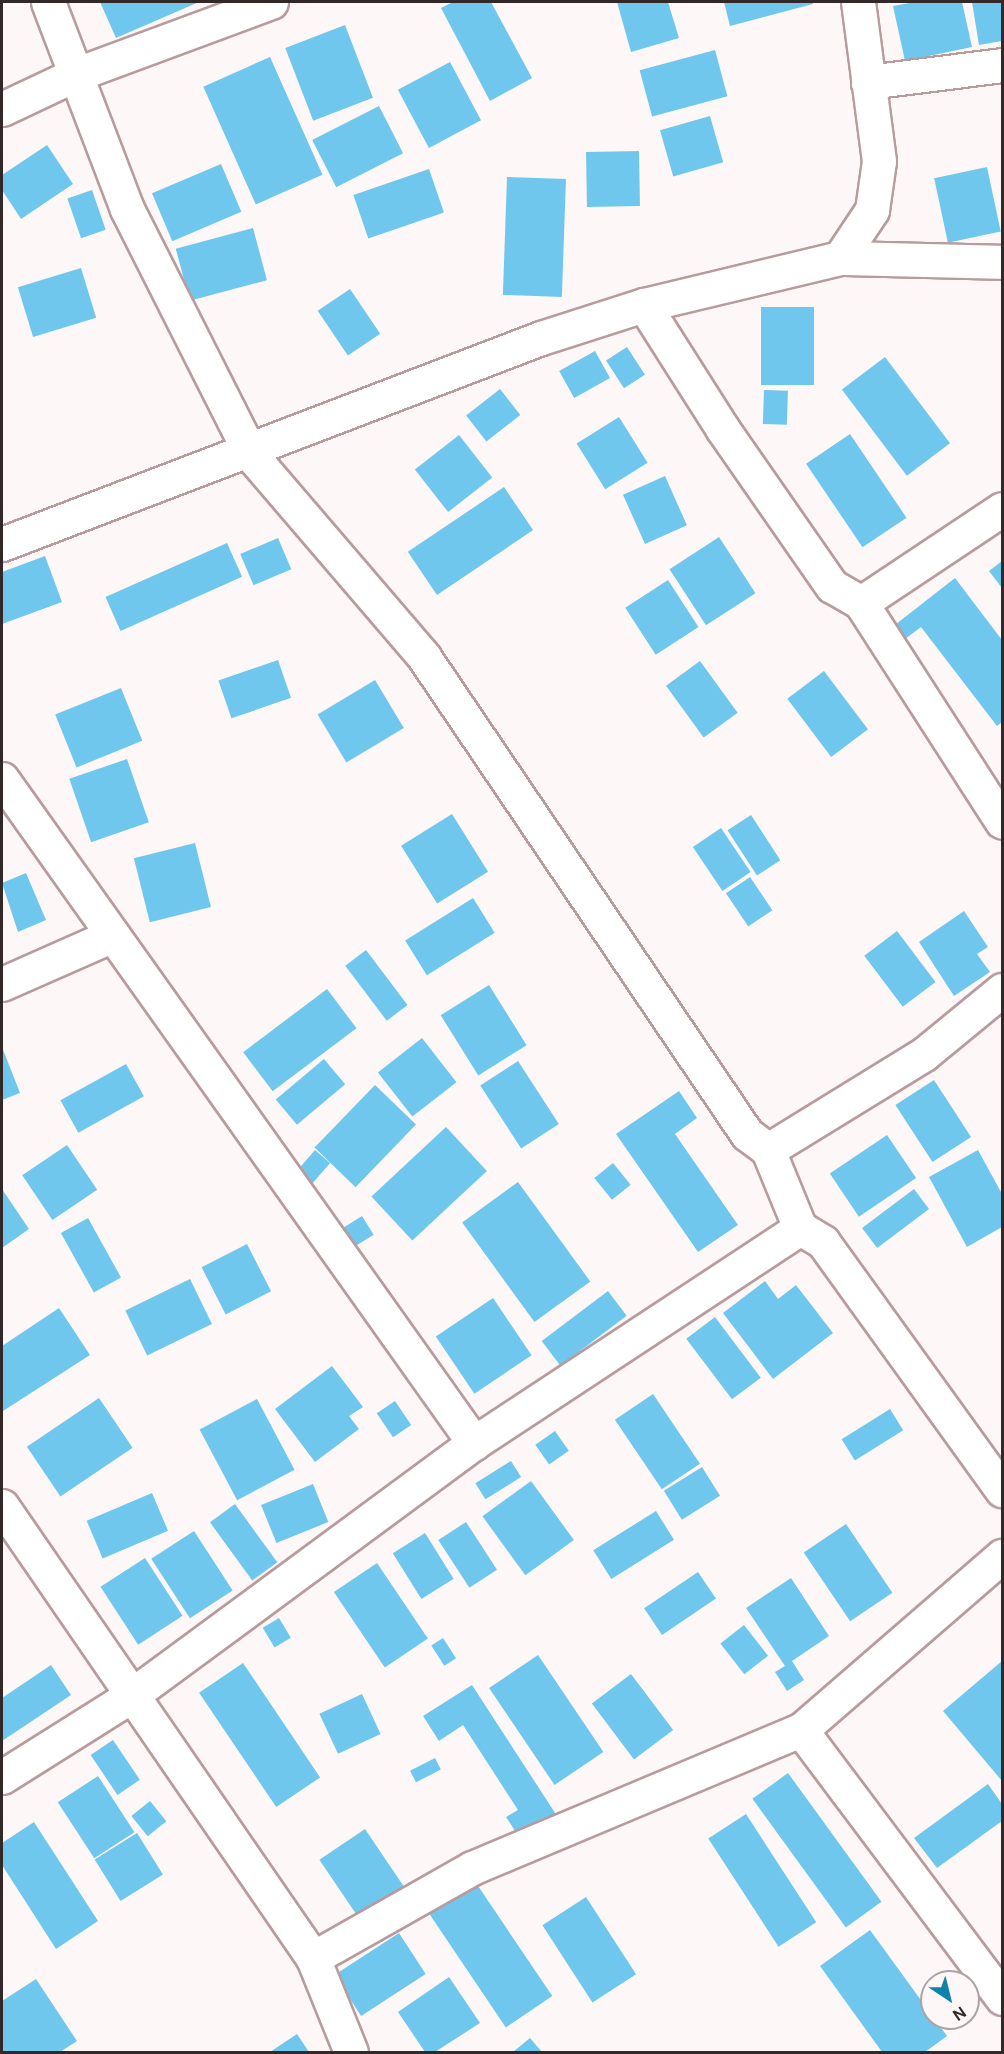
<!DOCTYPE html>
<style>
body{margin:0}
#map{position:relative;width:1004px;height:2054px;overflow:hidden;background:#fdf7f7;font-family:"DM Sans",sans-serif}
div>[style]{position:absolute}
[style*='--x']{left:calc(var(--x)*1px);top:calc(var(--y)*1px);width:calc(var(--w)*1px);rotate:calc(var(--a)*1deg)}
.building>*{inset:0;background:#70c7ee;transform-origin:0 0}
.roads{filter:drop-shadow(2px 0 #b89b9d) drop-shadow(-2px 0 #b89b9d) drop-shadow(0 2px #b89b9d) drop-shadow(0 -2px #b89b9d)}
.minor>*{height:33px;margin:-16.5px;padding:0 16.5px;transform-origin:16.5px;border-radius:16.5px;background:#fff}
span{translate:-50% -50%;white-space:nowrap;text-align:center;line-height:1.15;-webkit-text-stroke:4.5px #fdf7f7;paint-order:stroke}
.frame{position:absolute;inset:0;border:3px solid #332828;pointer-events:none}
.north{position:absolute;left:920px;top:1970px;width:60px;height:60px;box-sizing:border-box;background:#fdf7f7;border:2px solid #aca4a4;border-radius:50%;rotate:145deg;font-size:16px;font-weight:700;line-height:24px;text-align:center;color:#332828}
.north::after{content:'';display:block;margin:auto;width:21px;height:27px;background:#1082a9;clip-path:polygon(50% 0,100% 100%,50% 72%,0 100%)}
</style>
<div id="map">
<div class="building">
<div style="clip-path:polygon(100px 2px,199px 2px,116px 38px)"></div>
<div style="clip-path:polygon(453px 2px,491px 2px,532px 78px,490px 101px,441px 8px)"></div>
<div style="clip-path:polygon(617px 2px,668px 2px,679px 38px,631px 52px)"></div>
<div style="clip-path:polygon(724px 2px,812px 2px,813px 4px,730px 26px)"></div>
<div style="clip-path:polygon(915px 2px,962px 2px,972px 47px,905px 61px,893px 6px)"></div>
<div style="clip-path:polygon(972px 2px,1002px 2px,1002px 41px,979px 45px)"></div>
<div style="left:345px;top:25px;width:78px;height:64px;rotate:69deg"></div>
<div style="left:715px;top:50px;width:48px;height:78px;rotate:75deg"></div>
<div style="left:270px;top:57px;width:129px;height:73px;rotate:66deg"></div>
<div style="left:450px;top:62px;width:66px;height:59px;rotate:62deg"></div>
<div style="left:379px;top:106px;width:53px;height:75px;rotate:63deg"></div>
<div style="left:710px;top:116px;width:48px;height:52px;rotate:74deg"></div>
<div style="clip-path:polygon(47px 145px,73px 184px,21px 219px,2px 190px,2px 175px)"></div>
<div style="left:639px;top:151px;width:55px;height:53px;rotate:89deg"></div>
<div style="left:221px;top:164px;width:52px;height:75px;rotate:67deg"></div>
<div style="left:987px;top:167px;width:66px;height:54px;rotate:78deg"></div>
<div style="left:429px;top:169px;width:46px;height:80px;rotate:71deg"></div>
<div style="left:507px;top:177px;width:59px;height:118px;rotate:2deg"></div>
<div style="left:92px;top:190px;width:42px;height:26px;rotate:71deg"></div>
<div style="left:253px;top:228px;width:54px;height:80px;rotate:75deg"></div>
<div style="left:81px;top:268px;width:52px;height:66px;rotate:73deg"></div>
<div style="left:350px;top:289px;width:54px;height:39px;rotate:56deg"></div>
<div style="left:761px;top:307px;width:53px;height:78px"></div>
<div style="left:627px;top:347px;width:33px;height:25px;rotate:57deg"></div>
<div style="left:595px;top:351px;width:31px;height:41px;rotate:61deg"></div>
<div style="left:885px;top:357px;width:108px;height:54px;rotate:53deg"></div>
<div style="left:500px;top:389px;width:33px;height:43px;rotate:52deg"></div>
<div style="left:764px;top:390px;width:24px;height:34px;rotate:2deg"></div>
<div style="left:619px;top:417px;width:54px;height:50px;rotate:58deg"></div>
<div style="left:850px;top:434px;width:101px;height:53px;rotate:56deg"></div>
<div style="left:459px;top:435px;width:54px;height:56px;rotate:52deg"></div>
<div style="left:665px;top:476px;width:54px;height:46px;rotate:66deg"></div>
<div style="left:504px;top:487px;width:52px;height:116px;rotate:56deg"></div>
<div style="left:719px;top:537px;width:67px;height:59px;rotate:57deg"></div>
<div style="left:278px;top:538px;width:34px;height:41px;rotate:67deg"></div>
<div style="left:227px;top:543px;width:37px;height:133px;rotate:66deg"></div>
<div style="clip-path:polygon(45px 556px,62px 602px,2px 624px,2px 572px)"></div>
<div style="clip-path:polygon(1002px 561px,1002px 588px,989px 571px)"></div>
<div style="clip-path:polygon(955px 578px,1002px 640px,1002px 722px,997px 726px,921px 627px,901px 642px,891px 628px)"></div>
<div style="left:668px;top:580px;width:56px;height:51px;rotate:57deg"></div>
<div style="left:278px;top:660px;width:40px;height:63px;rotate:71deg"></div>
<div style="left:700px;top:661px;width:64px;height:42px;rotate:54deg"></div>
<div style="left:824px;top:671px;width:73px;height:46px;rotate:53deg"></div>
<div style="left:375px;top:680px;width:56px;height:67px;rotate:59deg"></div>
<div style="left:121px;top:688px;width:57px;height:71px;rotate:68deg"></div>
<div style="left:127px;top:759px;width:67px;height:61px;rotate:71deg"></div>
<div style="left:452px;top:814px;width:68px;height:60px;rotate:58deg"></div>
<div style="left:751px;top:815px;width:54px;height:28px;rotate:57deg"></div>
<div style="left:721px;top:828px;width:53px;height:34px;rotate:56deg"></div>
<div style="left:195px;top:843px;width:66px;height:63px;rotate:76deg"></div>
<div style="clip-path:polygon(26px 873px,46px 920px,18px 932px,2px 883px)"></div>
<div style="left:750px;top:877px;width:40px;height:29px;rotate:56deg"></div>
<div style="left:473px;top:898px;width:41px;height:80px;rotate:58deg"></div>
<div style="clip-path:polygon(964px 911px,988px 947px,977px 954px,990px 972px,954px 996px,919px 942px)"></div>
<div style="left:897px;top:931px;width:64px;height:41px;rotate:53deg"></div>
<div style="left:366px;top:950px;width:69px;height:26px;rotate:53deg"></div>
<div style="left:489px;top:985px;width:71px;height:57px;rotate:58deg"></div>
<div style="left:327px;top:989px;width:49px;height:105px;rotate:53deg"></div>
<div style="left:422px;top:1038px;width:56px;height:56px;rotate:52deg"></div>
<div style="clip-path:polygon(2px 1047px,20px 1093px,2px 1100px)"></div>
<div style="left:324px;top:1059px;width:33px;height:63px;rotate:50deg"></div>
<div style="left:518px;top:1061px;width:75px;height:45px;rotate:57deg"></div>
<div style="left:126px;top:1064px;width:37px;height:75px;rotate:61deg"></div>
<div style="left:934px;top:1080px;width:68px;height:46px;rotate:57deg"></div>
<div style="left:375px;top:1085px;width:57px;height:87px;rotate:44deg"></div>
<div style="clip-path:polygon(679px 1091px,697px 1118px,675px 1134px,738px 1225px,698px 1252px,616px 1134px)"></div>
<div style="left:446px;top:1127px;width:60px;height:102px;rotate:47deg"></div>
<div style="left:887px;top:1135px;width:52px;height:69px;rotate:56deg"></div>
<div style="left:67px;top:1145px;width:54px;height:54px;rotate:56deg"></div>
<div style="left:315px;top:1150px;width:20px;height:29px;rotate:41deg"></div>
<div style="clip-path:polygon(978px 1150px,1002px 1194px,1002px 1227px,967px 1247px,929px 1177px)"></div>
<div style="left:613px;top:1163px;width:28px;height:24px;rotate:51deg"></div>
<div style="left:518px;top:1182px;width:123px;height:69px;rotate:54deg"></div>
<div style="clip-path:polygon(2px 1189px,29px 1229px,2px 1248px)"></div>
<div style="left:914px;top:1189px;width:25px;height:65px;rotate:53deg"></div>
<div style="left:362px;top:1216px;width:22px;height:23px;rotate:58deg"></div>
<div style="left:88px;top:1218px;width:68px;height:31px;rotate:61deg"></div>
<div style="left:247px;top:1244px;width:53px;height:51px;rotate:63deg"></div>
<div style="left:190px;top:1279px;width:50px;height:72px;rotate:64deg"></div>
<div style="clip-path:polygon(765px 1281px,778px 1299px,796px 1285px,833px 1333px,773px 1379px,723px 1313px)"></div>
<div style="left:608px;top:1291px;width:31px;height:83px;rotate:53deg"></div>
<div style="left:493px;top:1298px;width:69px;height:69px;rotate:56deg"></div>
<div style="clip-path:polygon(59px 1308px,90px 1355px,3px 1411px,2px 1346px)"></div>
<div style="left:715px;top:1317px;width:76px;height:36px;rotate:53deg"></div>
<div style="clip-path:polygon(332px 1366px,363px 1407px,349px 1416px,359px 1429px,315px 1462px,275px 1409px)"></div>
<div style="left:653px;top:1394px;width:84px;height:46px;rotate:56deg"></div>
<div style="left:99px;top:1398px;width:60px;height:87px;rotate:56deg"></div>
<div style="left:257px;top:1399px;width:80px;height:65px;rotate:62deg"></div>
<div style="left:395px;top:1401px;width:29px;height:22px;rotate:56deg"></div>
<div style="left:890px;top:1409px;width:25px;height:57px;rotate:58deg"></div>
<div style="left:555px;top:1431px;width:24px;height:24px;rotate:55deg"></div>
<div style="left:511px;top:1461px;width:19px;height:42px;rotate:58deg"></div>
<div style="left:702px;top:1467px;width:34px;height:45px;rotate:58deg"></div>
<div style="left:531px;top:1481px;width:73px;height:60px;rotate:54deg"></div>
<div style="left:313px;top:1484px;width:41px;height:56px;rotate:68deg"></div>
<div style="left:152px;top:1493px;width:41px;height:71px;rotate:67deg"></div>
<div style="left:235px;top:1504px;width:72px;height:31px;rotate:54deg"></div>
<div style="left:656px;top:1511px;width:34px;height:74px;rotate:58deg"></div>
<div style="left:466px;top:1522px;width:57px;height:33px;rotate:57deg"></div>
<div style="left:846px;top:1524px;width:83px;height:51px;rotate:56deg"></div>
<div style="left:194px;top:1531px;width:71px;height:51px;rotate:57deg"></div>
<div style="left:425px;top:1533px;width:54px;height:38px;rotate:58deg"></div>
<div style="left:145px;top:1558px;width:69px;height:53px;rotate:57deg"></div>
<div style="left:377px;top:1563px;width:91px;height:52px;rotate:56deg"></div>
<div style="left:698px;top:1572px;width:32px;height:65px;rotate:56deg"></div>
<div style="clip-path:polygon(791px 1578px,829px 1636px,792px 1661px,804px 1680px,787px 1691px,775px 1672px,785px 1666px,746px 1608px)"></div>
<div style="left:279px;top:1618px;width:23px;height:19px;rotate:59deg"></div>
<div style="left:744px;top:1625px;width:39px;height:30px;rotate:52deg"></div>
<div style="left:443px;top:1638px;width:24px;height:14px;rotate:57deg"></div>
<div style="left:538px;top:1655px;width:117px;height:59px;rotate:56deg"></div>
<div style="clip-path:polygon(1002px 1661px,1002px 1781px,943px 1711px)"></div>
<div style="left:243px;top:1663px;width:138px;height:53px;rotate:56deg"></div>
<div style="clip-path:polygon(51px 1665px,71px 1695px,2px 1741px,2px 1698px)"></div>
<div style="left:631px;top:1674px;width:70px;height:49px;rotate:53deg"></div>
<div style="clip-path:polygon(472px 1685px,559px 1819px,523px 1843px,506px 1817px,518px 1810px,463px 1725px,439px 1741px,423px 1716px)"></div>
<div style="left:362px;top:1694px;width:44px;height:47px;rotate:65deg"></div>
<div style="left:113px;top:1740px;width:48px;height:27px;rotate:56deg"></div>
<div style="left:435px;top:1758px;width:13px;height:28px;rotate:63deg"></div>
<div style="left:788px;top:1773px;width:159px;height:44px;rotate:54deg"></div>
<div style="left:98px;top:1776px;width:67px;height:48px;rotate:57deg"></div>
<div style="clip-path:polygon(988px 1784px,1002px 1804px,1002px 1821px,937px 1868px,914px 1838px)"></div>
<div style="left:150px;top:1801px;width:26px;height:24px;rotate:51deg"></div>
<div style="left:746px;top:1814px;width:129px;height:45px;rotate:57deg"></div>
<div style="clip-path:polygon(34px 1822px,98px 1921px,56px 1949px,2px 1865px,2px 1843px)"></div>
<div style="left:365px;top:1829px;width:71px;height:55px;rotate:56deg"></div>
<div style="left:137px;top:1833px;width:49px;height:50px;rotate:58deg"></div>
<div style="left:474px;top:1880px;width:140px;height:56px;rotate:56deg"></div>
<div style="left:586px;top:1897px;width:92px;height:52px;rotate:57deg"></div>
<div style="clip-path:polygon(870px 1930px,947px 2036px,925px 2052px,882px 2052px,820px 1966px)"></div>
<div style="left:399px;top:1933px;width:49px;height:77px;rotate:57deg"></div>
<div style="clip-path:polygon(449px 1977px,480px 2023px,435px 2052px,425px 2052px,398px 2012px)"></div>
<div style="clip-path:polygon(36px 1979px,77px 2041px,60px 2052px,3px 2052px,2px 2001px)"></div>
<div style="clip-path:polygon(297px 2034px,309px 2052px,270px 2052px)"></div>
<div style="clip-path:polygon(530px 2038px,542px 2052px,513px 2052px)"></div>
</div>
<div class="roads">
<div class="minor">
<div style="--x:48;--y:2;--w:222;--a:69.1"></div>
<div style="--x:127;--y:209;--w:277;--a:63.2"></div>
<div style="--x:252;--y:456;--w:265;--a:49.4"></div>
<div style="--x:424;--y:657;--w:576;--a:55.9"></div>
<div style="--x:747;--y:1134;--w:26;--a:37"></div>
<div style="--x:768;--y:1150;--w:84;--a:67.7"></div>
<div style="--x:800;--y:1228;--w:27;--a:31"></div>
<div style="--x:823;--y:1242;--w:306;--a:54.2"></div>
<div style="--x:868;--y:82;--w:135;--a:-7.2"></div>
<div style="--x:2;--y:109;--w:80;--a:-25.3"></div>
<div style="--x:74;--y:75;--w:210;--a:-20.3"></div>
<div style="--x:840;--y:258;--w:58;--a:-56.3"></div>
<div style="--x:872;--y:210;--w:49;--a:-81.9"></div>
<div style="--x:879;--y:161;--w:160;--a:-97.5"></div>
<div style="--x:644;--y:305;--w:146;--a:57.6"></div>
<div style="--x:722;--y:428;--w:193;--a:55.2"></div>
<div style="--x:832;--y:586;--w:34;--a:30"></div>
<div style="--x:861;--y:603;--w:260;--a:57.2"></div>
<div style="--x:2;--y:544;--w:577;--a:-20.92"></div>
<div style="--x:541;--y:338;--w:108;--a:-17.8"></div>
<div style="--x:644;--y:305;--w:202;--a:-13.5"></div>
<div style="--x:840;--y:258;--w:162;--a:1.4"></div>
<div style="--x:861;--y:603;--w:169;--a:-33.7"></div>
<div style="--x:2;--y:779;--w:815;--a:54.59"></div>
<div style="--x:2;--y:984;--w:121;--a:-23.8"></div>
<div style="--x:768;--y:1150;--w:183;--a:-31.6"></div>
<div style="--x:924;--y:1054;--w:101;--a:-39.4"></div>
<div style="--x:2;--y:1506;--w:549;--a:55.47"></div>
<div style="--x:313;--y:1958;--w:101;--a:68"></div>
<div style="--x:801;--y:1730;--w:335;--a:53.1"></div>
<div style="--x:2;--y:1777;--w:154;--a:-32.2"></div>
<div style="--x:132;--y:1695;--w:425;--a:-36.4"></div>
<div style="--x:474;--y:1443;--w:391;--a:-33.4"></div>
<div style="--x:313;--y:1958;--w:183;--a:-29.5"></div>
<div style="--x:472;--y:1868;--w:357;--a:-22.8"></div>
<div style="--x:801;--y:1730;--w:266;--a:-40.9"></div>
</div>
</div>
<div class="frame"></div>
<div class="north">N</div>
</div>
